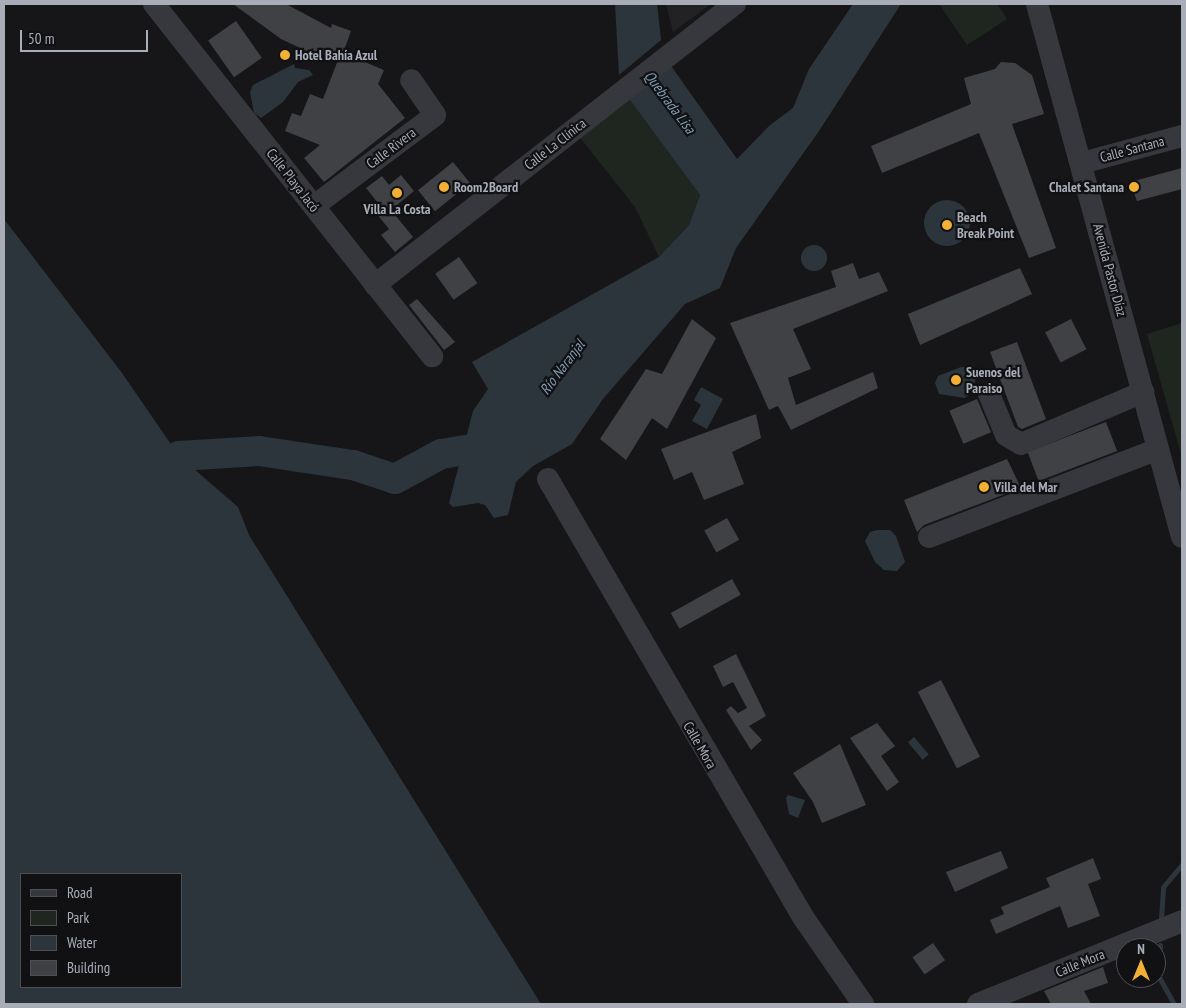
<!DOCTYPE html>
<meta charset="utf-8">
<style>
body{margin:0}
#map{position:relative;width:1186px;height:1008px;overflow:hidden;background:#161618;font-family:"PT Sans Narrow",sans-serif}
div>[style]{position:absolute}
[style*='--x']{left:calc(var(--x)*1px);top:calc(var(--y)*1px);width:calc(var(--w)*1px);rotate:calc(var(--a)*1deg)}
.built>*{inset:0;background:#222225}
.green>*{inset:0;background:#1e261f}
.water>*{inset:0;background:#2c353c;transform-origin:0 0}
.round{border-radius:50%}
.stream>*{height:5px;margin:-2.5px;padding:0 2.5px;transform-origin:2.5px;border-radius:2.5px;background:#2c353c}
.river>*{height:30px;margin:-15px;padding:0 15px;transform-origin:15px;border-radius:15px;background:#2c353c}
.building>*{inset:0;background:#404145;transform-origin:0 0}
.minor>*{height:22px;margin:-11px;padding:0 11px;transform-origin:11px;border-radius:11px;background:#37383d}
.dots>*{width:14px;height:14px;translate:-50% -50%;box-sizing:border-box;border:2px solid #111113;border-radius:50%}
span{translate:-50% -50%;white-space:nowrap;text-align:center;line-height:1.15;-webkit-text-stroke:4.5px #111113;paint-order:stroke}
.poi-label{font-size:14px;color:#a8adb8;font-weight:700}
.left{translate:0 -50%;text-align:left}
.right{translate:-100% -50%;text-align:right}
.street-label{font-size:14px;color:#a8adb8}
.water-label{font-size:15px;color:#7f9bb3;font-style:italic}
.frame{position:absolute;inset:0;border:5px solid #a8adb8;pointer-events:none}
.legend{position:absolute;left:20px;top:873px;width:162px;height:115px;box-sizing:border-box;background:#111113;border:1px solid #4d4f55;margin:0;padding:6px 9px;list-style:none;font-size:15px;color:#a8adb8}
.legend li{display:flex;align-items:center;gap:10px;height:25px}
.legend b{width:25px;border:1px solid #4d4f55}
.north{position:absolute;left:1116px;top:938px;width:50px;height:50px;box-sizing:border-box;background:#111113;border:1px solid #4d4f55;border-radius:50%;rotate:0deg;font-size:14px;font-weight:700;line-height:20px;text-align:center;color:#a8adb8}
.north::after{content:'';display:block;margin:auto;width:18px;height:22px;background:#f2b134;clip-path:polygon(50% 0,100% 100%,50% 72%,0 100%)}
.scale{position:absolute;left:20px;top:30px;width:128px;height:22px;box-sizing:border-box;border:2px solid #a8adb8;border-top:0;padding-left:6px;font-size:15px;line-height:18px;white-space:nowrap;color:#a8adb8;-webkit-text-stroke:4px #111113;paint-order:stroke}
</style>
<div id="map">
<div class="built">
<div style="clip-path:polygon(666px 4px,711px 4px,673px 32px)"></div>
</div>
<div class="green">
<div style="clip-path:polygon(939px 4px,997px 4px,1007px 19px,967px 45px)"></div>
<div style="clip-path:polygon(627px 96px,700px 195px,689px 225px,659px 257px,635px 207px,578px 135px)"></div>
<div style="clip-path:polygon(1182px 323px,1182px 453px,1181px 454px,1147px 334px)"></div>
</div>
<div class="water">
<div style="clip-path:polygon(615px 4px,657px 4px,661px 40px,619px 75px)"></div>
<div style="clip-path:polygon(853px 4px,901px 4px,819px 131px,736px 248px,720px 288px,685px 304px,603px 399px,572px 444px,533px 466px,516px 482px,508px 515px,494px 518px,485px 505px,478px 503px,453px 507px,449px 503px,473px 411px,488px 389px,472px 362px,659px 257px,689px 225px,700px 195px,627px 96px,669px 63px,737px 159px,769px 126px,793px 108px,809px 69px)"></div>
<div style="clip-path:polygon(294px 64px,295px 68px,309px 70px,313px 75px,298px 82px,283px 102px,261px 118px,254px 113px,250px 92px,253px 85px)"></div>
<div class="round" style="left:924px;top:200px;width:46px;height:46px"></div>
<div style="clip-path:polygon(evenodd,4px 219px,122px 373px,179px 456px,238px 507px,249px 535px,541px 1004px,4px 1004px,4px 219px,21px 874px,181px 874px,181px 987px,21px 987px,21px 874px)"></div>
<div class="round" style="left:801px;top:245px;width:26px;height:26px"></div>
<div style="clip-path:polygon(961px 367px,972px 367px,976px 376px,973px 391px,965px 398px,939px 394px,935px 383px,938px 376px)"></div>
<div style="clip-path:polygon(701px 387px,723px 399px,707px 429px,692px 421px,701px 405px,694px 400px)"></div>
<div style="clip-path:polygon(877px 530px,890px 530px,896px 536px,905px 562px,897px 571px,884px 570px,875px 562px,865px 541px,870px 532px)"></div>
<div style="left:914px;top:737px;width:23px;height:8px;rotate:50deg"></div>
<div style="clip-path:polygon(788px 795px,805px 800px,798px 818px,789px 814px,786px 798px)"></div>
</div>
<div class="stream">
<div style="--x:1161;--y:918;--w:31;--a:-86"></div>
<div style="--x:1163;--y:887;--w:30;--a:-50"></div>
<div style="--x:1160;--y:945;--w:32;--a:92"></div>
<div style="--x:1159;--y:977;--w:31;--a:61"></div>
</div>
<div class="river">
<div style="--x:179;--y:456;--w:80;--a:-3.6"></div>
<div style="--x:259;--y:451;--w:95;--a:8.5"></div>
<div style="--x:353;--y:465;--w:44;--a:18.4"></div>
<div style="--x:395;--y:479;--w:52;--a:-28.5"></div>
<div style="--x:441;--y:454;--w:62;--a:-9.3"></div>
</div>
<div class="building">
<div style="clip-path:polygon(233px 4px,286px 4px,331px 28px,332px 24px,351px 31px,343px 53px,384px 70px,378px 84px,405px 118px,324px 182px,304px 158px,320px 145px,285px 131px,292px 113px,301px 116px,310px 94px,323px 99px,338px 60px,312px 51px,311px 53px,281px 39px)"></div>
<div style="left:236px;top:21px;width:45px;height:34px;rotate:55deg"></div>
<div style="clip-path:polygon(1001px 62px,1015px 63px,1032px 75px,1044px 114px,1012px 124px,1056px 248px,1029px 258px,979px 133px,882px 173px,871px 146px,971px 104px,964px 78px,995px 69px)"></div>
<div style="left:453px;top:162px;width:27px;height:45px;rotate:51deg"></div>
<div style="clip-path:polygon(1182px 168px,1182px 189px,1137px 201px,1130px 182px)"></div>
<div style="clip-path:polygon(401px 175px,414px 191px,391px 210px,413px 237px,395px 252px,381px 235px,389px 229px,372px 208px,378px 203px,366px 188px,382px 176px,389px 185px)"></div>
<div style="left:459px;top:257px;width:32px;height:29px;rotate:55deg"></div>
<div style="clip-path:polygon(853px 263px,859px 279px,879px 272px,888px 291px,793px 329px,811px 369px,788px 378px,796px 405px,873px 372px,878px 388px,791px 430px,778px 406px,769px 410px,730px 323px,836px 287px,831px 271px)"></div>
<div style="clip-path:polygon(1020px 268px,1032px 294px,920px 345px,908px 314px)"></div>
<div style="clip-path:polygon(417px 299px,455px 342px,444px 350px,409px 305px)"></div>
<div style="clip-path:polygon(692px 319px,716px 338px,667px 429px,652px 418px,626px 460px,600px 439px,646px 369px,662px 374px)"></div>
<div style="left:1071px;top:319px;width:34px;height:29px;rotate:63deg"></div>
<div style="clip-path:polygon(1017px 342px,1046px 419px,1022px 429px,1018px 427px,990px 352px)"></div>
<div style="left:977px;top:399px;width:36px;height:30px;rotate:67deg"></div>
<div style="clip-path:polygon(756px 414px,761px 438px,732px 452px,744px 484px,704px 500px,692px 472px,674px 480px,661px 449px)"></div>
<div style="left:1106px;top:422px;width:31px;height:84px;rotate:69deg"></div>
<div style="clip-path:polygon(1007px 459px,1021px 488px,924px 525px,917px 532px,904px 500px)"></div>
<div style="left:727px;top:518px;width:25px;height:26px;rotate:61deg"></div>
<div style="left:732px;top:579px;width:18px;height:70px;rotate:61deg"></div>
<div style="clip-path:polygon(736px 654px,766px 716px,749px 726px,762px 740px,751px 750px,726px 710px,731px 706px,738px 713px,747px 708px,733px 682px,723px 687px,713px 666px)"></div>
<div style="left:941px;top:680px;width:86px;height:26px;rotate:63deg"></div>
<div style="clip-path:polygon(877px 723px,895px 746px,881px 756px,899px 782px,887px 791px,850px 738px)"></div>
<div style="clip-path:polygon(840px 744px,866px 805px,822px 823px,813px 802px,793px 773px)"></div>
<div style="clip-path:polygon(1001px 851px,1008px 868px,955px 892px,946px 872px)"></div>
<div style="clip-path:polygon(1093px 858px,1101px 879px,1088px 884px,1100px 916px,1068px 928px,1060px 906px,996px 934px,990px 920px,1004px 914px,1001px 907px,1050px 887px,1046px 878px)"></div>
<div style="left:933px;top:943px;width:21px;height:25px;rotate:55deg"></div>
<div style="clip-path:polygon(1103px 967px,1108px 983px,1084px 991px,1091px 1004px,1051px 1004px,1044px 991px)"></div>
</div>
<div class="minor">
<div style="--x:154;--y:4;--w:449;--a:51.7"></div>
<div style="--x:1037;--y:4;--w:552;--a:74.78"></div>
<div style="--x:1082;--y:163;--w:104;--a:-15.1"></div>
<div style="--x:314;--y:206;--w:151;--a:-36.9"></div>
<div style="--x:435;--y:115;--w:42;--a:-124.4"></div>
<div style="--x:375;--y:285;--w:457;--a:-38"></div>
<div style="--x:989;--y:394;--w:44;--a:67.5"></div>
<div style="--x:1006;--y:435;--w:17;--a:31"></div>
<div style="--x:1021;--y:444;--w:133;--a:-23.1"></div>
<div style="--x:548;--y:479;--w:507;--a:59.79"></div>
<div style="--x:803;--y:917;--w:106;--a:55.4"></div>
<div style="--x:929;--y:537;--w:245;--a:-21"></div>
<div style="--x:978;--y:1004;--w:220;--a:-22.1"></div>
</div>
<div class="dots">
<div style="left:285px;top:55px;background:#f2b134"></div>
<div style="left:444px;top:187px;background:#f2b134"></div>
<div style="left:1134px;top:187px;background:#f2b134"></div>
<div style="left:397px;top:193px;background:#f2b134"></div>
<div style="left:947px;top:225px;background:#f2b134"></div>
<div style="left:956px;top:380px;background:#f2b134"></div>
<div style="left:984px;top:487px;background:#f2b134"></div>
</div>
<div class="poi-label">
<span class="left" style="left:295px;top:55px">Hotel Bahía Azul</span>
<span class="left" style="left:454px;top:187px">Room2Board</span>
<span class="right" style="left:1124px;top:187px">Chalet Santana</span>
<span style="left:397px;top:209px">Villa La Costa</span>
<span class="left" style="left:957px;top:225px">Beach<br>Break Point</span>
<span class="left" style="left:966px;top:380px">Suenos del<br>Paraiso</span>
<span class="left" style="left:994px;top:487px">Villa del Mar</span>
</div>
<div class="street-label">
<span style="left:555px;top:144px;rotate:-38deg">Calle La Clínica</span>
<span style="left:391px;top:148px;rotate:-37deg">Calle Rivera</span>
<span style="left:1132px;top:149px;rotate:-15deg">Calle Santana</span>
<span style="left:293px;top:180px;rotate:52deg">Calle Playa Jacó</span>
<span style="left:1110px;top:270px;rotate:75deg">Avenida Pastor Díaz</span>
<span style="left:700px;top:745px;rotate:60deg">Calle Mora</span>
<span style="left:1080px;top:963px;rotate:-22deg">Calle Mora</span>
</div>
<div class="water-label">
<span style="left:670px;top:102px;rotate:53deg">Quebrada Lisa</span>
<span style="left:562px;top:367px;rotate:-53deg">Río Naranjal</span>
</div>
<div class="frame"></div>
<ul class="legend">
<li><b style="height:6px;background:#37383d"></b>Road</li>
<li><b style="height:14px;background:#1e261f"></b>Park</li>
<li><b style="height:14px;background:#2c353c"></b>Water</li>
<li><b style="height:14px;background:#404145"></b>Building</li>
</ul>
<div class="north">N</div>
<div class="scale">50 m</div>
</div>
